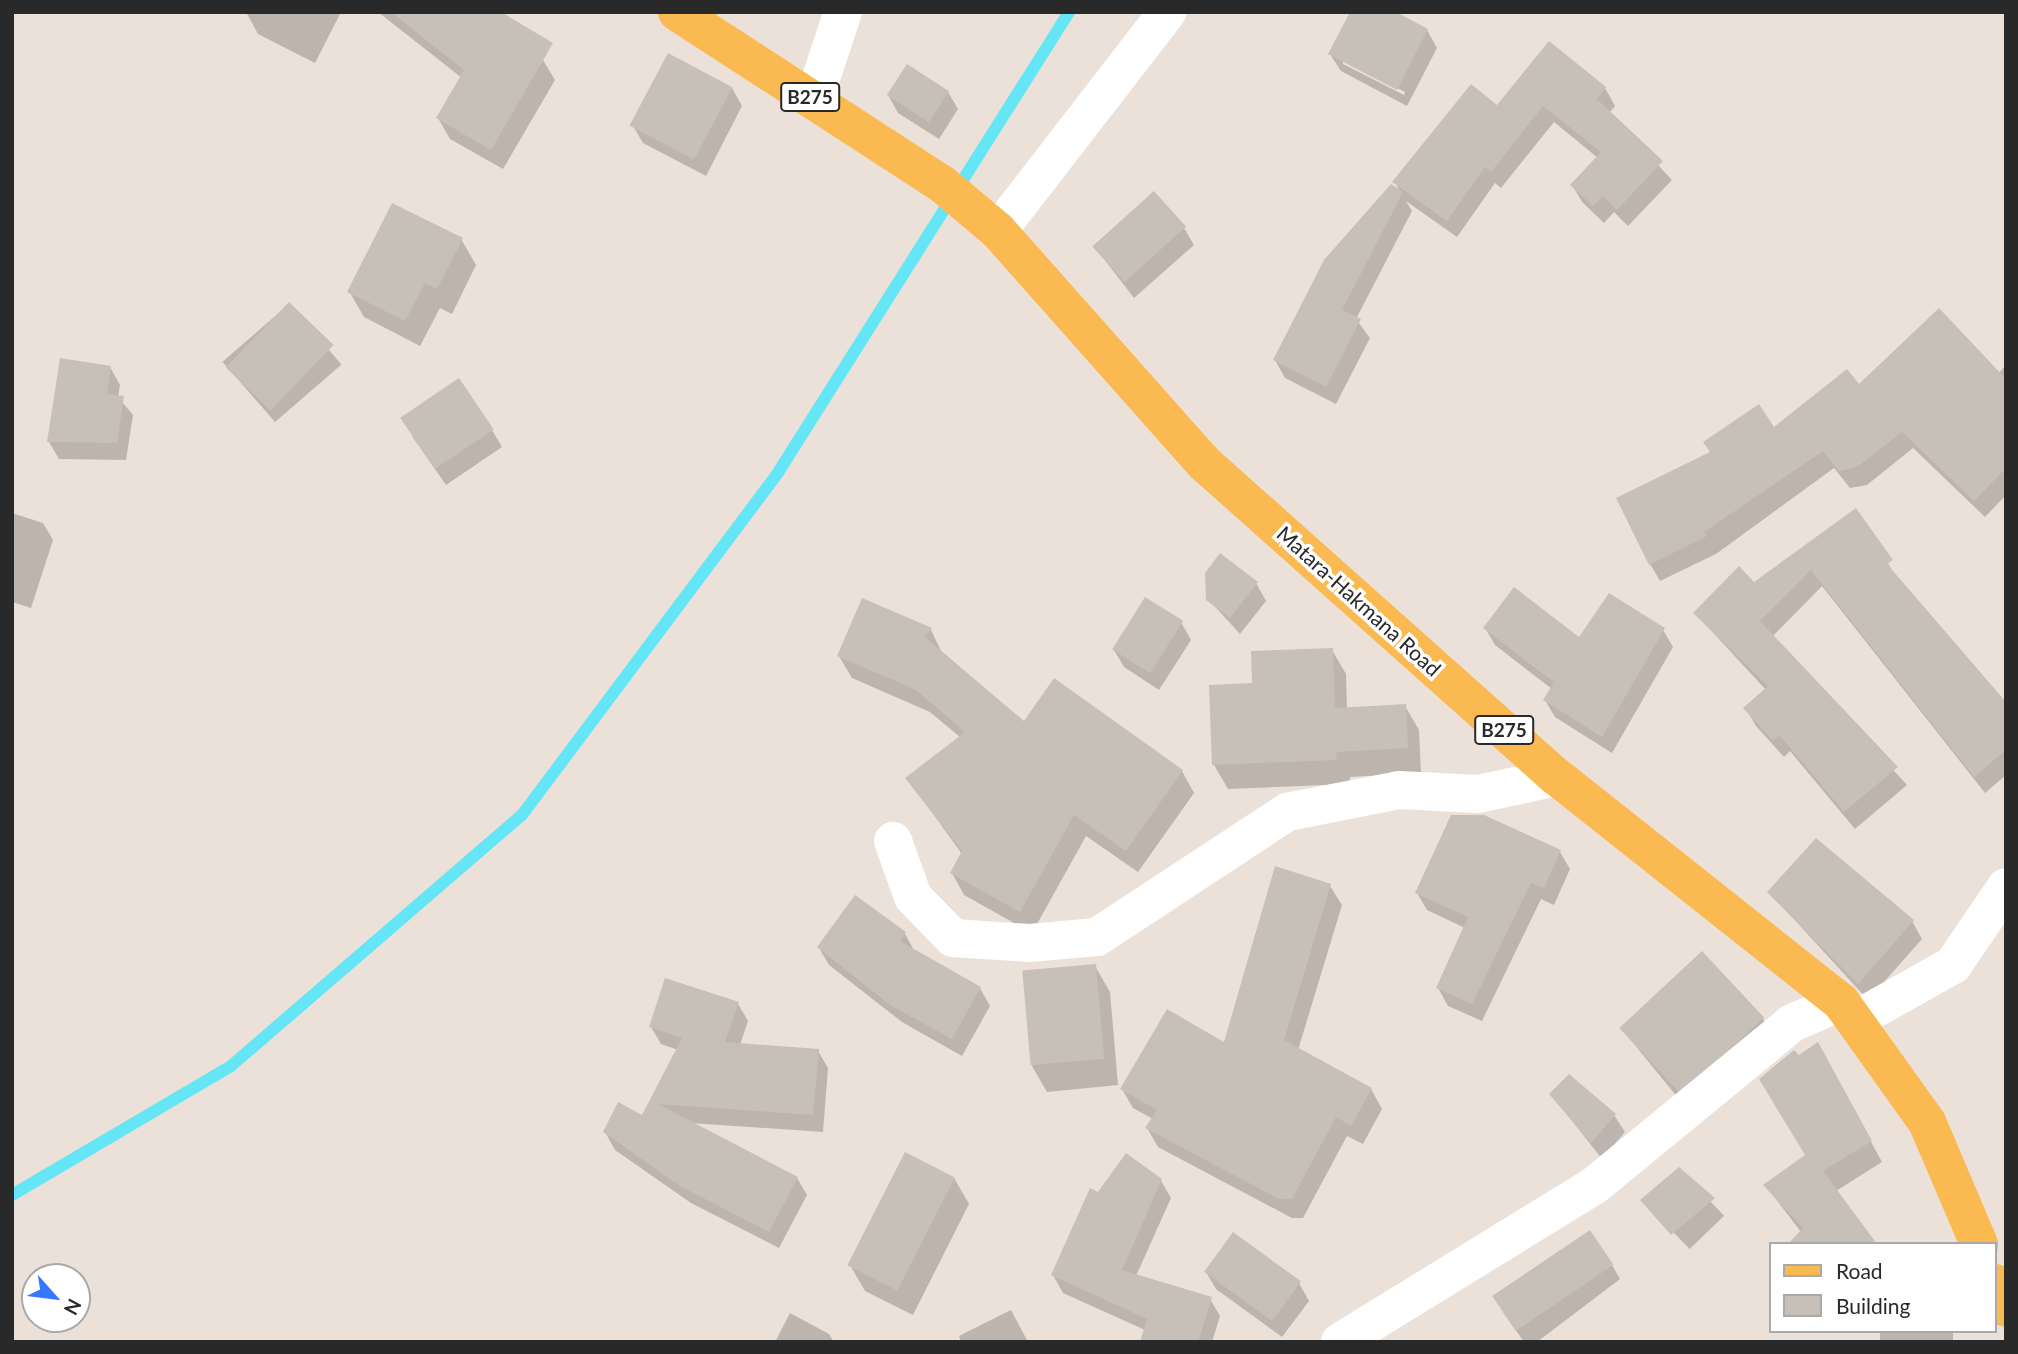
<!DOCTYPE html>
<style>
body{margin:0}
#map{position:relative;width:2018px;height:1354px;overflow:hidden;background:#ece1d9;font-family:Lato,sans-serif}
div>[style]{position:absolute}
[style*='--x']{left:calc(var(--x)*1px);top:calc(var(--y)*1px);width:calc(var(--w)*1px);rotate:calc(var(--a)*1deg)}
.shadow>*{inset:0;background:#0003;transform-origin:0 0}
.stream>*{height:12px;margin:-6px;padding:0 6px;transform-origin:6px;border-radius:6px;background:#64e6f6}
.building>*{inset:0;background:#c7c0b8;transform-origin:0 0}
.minor>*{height:38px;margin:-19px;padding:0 19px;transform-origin:19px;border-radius:19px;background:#fff}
.major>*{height:38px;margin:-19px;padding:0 19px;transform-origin:19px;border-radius:19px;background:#fab951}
span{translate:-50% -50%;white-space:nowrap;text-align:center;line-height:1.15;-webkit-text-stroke:7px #fff;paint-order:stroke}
.shield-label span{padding:2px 5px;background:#fff;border:2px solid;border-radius:5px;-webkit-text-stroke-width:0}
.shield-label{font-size:19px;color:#292929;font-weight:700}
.street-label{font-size:21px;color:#292929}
.frame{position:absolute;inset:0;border:14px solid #292929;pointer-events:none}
.legend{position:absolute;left:1769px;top:1242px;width:228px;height:91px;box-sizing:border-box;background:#fff;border:2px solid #a9a9a9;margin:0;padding:9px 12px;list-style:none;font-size:21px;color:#292929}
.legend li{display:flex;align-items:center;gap:14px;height:35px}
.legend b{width:35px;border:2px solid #a9a9a9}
.north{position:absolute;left:21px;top:1263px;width:70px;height:70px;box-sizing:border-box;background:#fff;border:2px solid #a9a9a9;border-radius:50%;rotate:118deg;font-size:19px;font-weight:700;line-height:28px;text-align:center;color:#292929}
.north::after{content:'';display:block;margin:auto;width:24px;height:32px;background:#3478ff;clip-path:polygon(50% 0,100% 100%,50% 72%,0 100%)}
</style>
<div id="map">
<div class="shadow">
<div style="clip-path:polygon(246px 12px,341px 12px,315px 63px,258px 34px)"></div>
<div style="clip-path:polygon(378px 12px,449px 12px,543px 60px,555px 80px,503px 169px,450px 139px,438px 118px,462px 78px)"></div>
<div style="clip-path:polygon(evenodd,1427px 30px,1437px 48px,1407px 106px,1341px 71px,1330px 54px,1427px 30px,1343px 60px,1405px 92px,1404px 95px,1343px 64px,1343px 60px)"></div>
<div style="clip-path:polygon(732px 88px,742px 106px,706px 176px,643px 143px,633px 126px)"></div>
<div style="clip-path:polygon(1605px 88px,1615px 106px,1609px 113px,1672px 180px,1628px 226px,1614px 212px,1604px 223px,1582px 202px,1572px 185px,1598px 158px,1554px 122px,1501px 188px,1495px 183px,1457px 237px,1406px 201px,1412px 211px,1356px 319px,1370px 338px,1336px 404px,1285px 378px,1275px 360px,1400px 192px,1395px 182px,1498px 107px)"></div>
<div style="clip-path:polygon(948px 92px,958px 109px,939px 139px,898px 113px,888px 95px)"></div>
<div style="clip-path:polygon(1184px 228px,1194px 245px,1134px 298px,1094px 246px)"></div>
<div style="clip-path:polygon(461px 239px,476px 265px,452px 314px,440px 308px,420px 346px,364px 317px,349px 291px)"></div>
<div style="left:289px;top:304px;width:80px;height:88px;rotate:49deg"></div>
<div style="clip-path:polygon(2006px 365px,2006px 495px,1985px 517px,1913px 448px,1867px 485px,1850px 488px,1834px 468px,1716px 554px,1660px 581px,1650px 564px,1774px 429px,1858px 387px,1998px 374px)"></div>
<div style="clip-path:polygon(110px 367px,120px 385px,118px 397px,133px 415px,126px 460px,59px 459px,49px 442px)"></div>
<div style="clip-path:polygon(492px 430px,502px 447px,446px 485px,412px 436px)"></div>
<div style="clip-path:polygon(1856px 511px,1898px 580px,2006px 705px,2006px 775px,1985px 793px,1822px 586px,1772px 637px,1907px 785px,1855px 829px,1790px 751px,1784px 757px,1756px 726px,1746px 709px,1766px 690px,1695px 613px,1754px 584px)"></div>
<div style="clip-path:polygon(12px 513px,43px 523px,53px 540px,31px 608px,12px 602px)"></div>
<div style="clip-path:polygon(1256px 583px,1266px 601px,1240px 634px,1208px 599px)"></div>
<div style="clip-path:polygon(863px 600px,931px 630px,942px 653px,1025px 724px,1182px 771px,1194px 793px,1138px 872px,1086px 836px,1032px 933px,964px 895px,952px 873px,962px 854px,907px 778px,960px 737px,930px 712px,852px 678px,839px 656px)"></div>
<div style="clip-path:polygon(1181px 622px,1191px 640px,1159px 690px,1124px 667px,1114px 650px)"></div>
<div style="clip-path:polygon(1485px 628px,1580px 640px,1663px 630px,1673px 647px,1612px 753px,1555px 717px,1545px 700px,1552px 689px,1495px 645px)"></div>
<div style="clip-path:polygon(1332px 650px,1346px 674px,1347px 709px,1405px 706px,1419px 730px,1421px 773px,1350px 777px,1350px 784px,1228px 789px,1214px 765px,1253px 685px)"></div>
<div style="clip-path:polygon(1560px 852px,1570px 869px,1554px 905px,1541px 899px,1482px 1021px,1448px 1006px,1438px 988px,1465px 928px,1427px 910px,1417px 893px)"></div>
<div style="clip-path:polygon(1330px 886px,1342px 905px,1298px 1050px,1371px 1089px,1382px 1109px,1363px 1144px,1347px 1136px,1303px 1218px,1292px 1218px,1158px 1147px,1147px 1128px,1153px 1119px,1133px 1108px,1122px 1089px,1225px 1045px)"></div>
<div style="clip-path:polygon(1769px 892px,1912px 921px,1922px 939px,1868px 1000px)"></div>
<div style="clip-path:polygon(905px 934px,915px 952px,980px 988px,990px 1006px,962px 1056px,902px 1022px,829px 965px,819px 948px)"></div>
<div style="clip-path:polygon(1095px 966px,1110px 992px,1118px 1085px,1047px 1092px,1032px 1066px)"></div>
<div style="clip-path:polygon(738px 1004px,748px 1021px,740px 1045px,818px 1051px,828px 1068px,823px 1132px,690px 1123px,797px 1178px,807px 1195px,779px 1248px,691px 1203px,615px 1150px,605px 1132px,643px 1117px,678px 1050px,661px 1044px,651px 1027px)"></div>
<div style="clip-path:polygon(1763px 1019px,1778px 1044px,1692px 1115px,1621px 1028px)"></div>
<div style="clip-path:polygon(1798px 1057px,1829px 1065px,1882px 1162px,1836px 1191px,1801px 1232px,1766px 1186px,1807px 1156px)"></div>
<div style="clip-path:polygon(1551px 1094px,1614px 1115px,1625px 1132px,1602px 1159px)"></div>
<div style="left:1679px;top:1169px;width:65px;height:48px;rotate:46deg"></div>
<div style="clip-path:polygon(954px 1178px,969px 1204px,913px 1315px,865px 1291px,850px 1265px)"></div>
<div style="clip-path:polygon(1161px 1181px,1171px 1198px,1136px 1276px,1210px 1299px,1220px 1316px,1212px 1342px,1142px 1342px,1145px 1330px,1063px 1293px,1053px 1275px,1099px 1194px)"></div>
<div style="clip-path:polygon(1612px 1265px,1620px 1279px,1537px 1342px,1524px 1342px,1503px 1312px)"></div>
<div style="clip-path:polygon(1206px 1272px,1299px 1283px,1309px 1301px,1282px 1337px,1216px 1289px)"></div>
<div style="clip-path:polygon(1011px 1310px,1028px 1342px,961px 1342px,959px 1336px)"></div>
<div style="clip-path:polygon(790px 1313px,829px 1334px,834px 1342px,775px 1342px)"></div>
<div style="left:1880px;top:1331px;width:73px;height:12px"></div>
</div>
<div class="stream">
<div style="--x:12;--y:1195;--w:254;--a:-30.5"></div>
<div style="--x:231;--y:1066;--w:384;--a:-40.8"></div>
<div style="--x:522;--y:815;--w:429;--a:-53.2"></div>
<div style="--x:779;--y:471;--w:543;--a:-57.71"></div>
</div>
<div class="building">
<div style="clip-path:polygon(391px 12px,501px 12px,553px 43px,491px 150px,436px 118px,464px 70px)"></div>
<div style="clip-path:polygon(1350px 12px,1396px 12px,1428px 29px,1397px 90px,1328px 54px)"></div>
<div style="clip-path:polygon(1549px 41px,1606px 87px,1597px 99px,1663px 161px,1617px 210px,1603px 196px,1593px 206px,1570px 185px,1601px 152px,1543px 106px,1491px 172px,1485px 167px,1447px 221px,1392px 182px,1471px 84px,1497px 105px)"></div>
<div style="left:668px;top:53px;width:73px;height:82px;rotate:28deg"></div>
<div style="left:907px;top:64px;width:50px;height:37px;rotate:33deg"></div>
<div style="clip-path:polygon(1391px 184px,1403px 192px,1342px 310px,1361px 319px,1326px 387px,1273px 360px,1324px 260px)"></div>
<div style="left:1154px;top:191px;width:48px;height:83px;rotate:48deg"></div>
<div style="clip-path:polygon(392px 203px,463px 238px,437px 289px,425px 283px,405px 321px,347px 292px)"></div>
<div style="left:289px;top:302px;width:62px;height:91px;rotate:44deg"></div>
<div style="clip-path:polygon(1939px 308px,2006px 379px,2006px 468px,1974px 501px,1902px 432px,1857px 467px,1839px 471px,1823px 451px,1704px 532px,1707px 536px,1649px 565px,1616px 498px,1710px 452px,1703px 442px,1759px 404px,1774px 427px,1847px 369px,1859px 384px)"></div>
<div style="clip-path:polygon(60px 358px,111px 366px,107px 394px,124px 396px,117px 443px,47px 442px)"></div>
<div style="left:459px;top:378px;width:62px;height:71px;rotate:56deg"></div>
<div style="clip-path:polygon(1856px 508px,1893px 560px,1887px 564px,2006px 702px,2006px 750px,1974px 777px,1811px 570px,1760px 621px,1898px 767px,1844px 812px,1779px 735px,1773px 741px,1743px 708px,1768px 686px,1693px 613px,1739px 566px,1754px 582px)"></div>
<div style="clip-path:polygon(1220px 553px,1258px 582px,1230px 618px,1206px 600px,1205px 573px)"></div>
<div style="clip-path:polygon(1514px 587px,1579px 637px,1609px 593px,1665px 628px,1602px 737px,1543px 700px,1554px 682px,1483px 628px)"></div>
<div style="left:1145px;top:597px;width:45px;height:62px;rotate:32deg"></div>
<div style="clip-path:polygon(862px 598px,932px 628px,925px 637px,1024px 721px,1054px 678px,1183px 770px,1126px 851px,1074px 815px,1020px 912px,950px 873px,962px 851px,905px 778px,965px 732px,916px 690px,837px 656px)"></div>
<div style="clip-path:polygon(1333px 648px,1335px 708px,1406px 704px,1408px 748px,1336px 752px,1337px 760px,1212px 765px,1209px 685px,1252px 683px,1251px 651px)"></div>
<div style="clip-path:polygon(1451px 815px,1484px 815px,1561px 850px,1544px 888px,1531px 883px,1472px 1004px,1436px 988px,1468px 917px,1415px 893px)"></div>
<div style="clip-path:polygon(1816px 838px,1914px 920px,1858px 984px,1767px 892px)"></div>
<div style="clip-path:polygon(1275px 866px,1331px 884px,1284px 1040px,1372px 1088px,1351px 1126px,1336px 1117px,1292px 1199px,1279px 1199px,1145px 1128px,1157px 1110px,1120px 1089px,1167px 1009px,1224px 1042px)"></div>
<div style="clip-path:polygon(855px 895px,906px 932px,900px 941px,981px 987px,952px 1039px,890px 1005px,817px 947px)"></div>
<div style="left:1702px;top:951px;width:91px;height:113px;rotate:47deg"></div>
<div style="left:1096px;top:964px;width:95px;height:74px;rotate:85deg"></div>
<div style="clip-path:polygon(665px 978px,739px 1002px,725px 1042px,819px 1049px,813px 1115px,658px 1104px,798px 1177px,769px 1232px,680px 1186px,603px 1132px,618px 1102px,642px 1115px,682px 1038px,649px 1027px)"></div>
<div style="clip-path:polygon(1818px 1042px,1872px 1141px,1823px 1171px,1877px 1244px,1788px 1244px,1803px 1228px,1763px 1185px,1805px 1155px,1759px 1079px,1794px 1050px,1799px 1055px)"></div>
<div style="clip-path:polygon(1569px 1074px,1616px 1114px,1591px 1143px,1549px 1094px)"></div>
<div style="left:905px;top:1152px;width:56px;height:127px;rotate:27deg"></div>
<div style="clip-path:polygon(1126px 1153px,1162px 1179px,1122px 1270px,1212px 1297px,1198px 1342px,1140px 1342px,1147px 1319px,1051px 1275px,1090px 1188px,1098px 1192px)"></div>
<div style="clip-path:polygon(1679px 1167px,1715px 1198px,1671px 1235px,1640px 1200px)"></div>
<div style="left:1590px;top:1230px;width:42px;height:118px;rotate:56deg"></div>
<div style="left:1233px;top:1232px;width:84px;height:49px;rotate:36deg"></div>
</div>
<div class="minor">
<div style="--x:814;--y:99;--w:92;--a:-71.6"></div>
<div style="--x:998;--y:231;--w:277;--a:-52.3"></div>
<div style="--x:893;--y:841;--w:59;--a:70.3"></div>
<div style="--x:913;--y:897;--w:57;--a:45.7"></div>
<div style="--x:953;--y:938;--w:77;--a:3.7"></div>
<div style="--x:1030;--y:943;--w:67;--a:-5.1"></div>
<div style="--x:1097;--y:937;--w:227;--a:-33.3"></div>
<div style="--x:1287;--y:812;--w:114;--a:-11.1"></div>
<div style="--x:1399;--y:790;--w:79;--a:2.9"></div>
<div style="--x:1478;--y:794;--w:81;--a:-12.1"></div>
<div style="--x:1855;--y:1020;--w:112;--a:-29.3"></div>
<div style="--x:1953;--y:965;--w:94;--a:-55.8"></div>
<div style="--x:1340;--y:1342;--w:299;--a:-31.6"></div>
<div style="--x:1595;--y:1185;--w:255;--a:-39.4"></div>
<div style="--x:1792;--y:1023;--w:53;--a:-23.2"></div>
</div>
<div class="major">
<div style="--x:677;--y:12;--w:316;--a:33"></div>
<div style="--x:942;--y:184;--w:73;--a:40"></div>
<div style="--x:998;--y:231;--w:310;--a:48.4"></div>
<div style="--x:1204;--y:463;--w:472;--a:41.7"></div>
<div style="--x:1557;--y:777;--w:362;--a:38.4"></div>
<div style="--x:1841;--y:1002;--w:148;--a:54.4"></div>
<div style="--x:1927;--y:1122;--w:133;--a:66.9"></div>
<div style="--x:1995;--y:1283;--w:27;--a:66"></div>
</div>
<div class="shield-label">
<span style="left:810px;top:97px">B275</span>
<span style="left:1504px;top:730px">B275</span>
</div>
<div class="street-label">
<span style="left:1359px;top:601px;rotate:42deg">Matara-Hakmana Road</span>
</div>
<div class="frame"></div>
<ul class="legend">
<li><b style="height:9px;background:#fab951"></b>Road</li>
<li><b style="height:19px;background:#c7c0b8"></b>Building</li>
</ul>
<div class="north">N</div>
</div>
